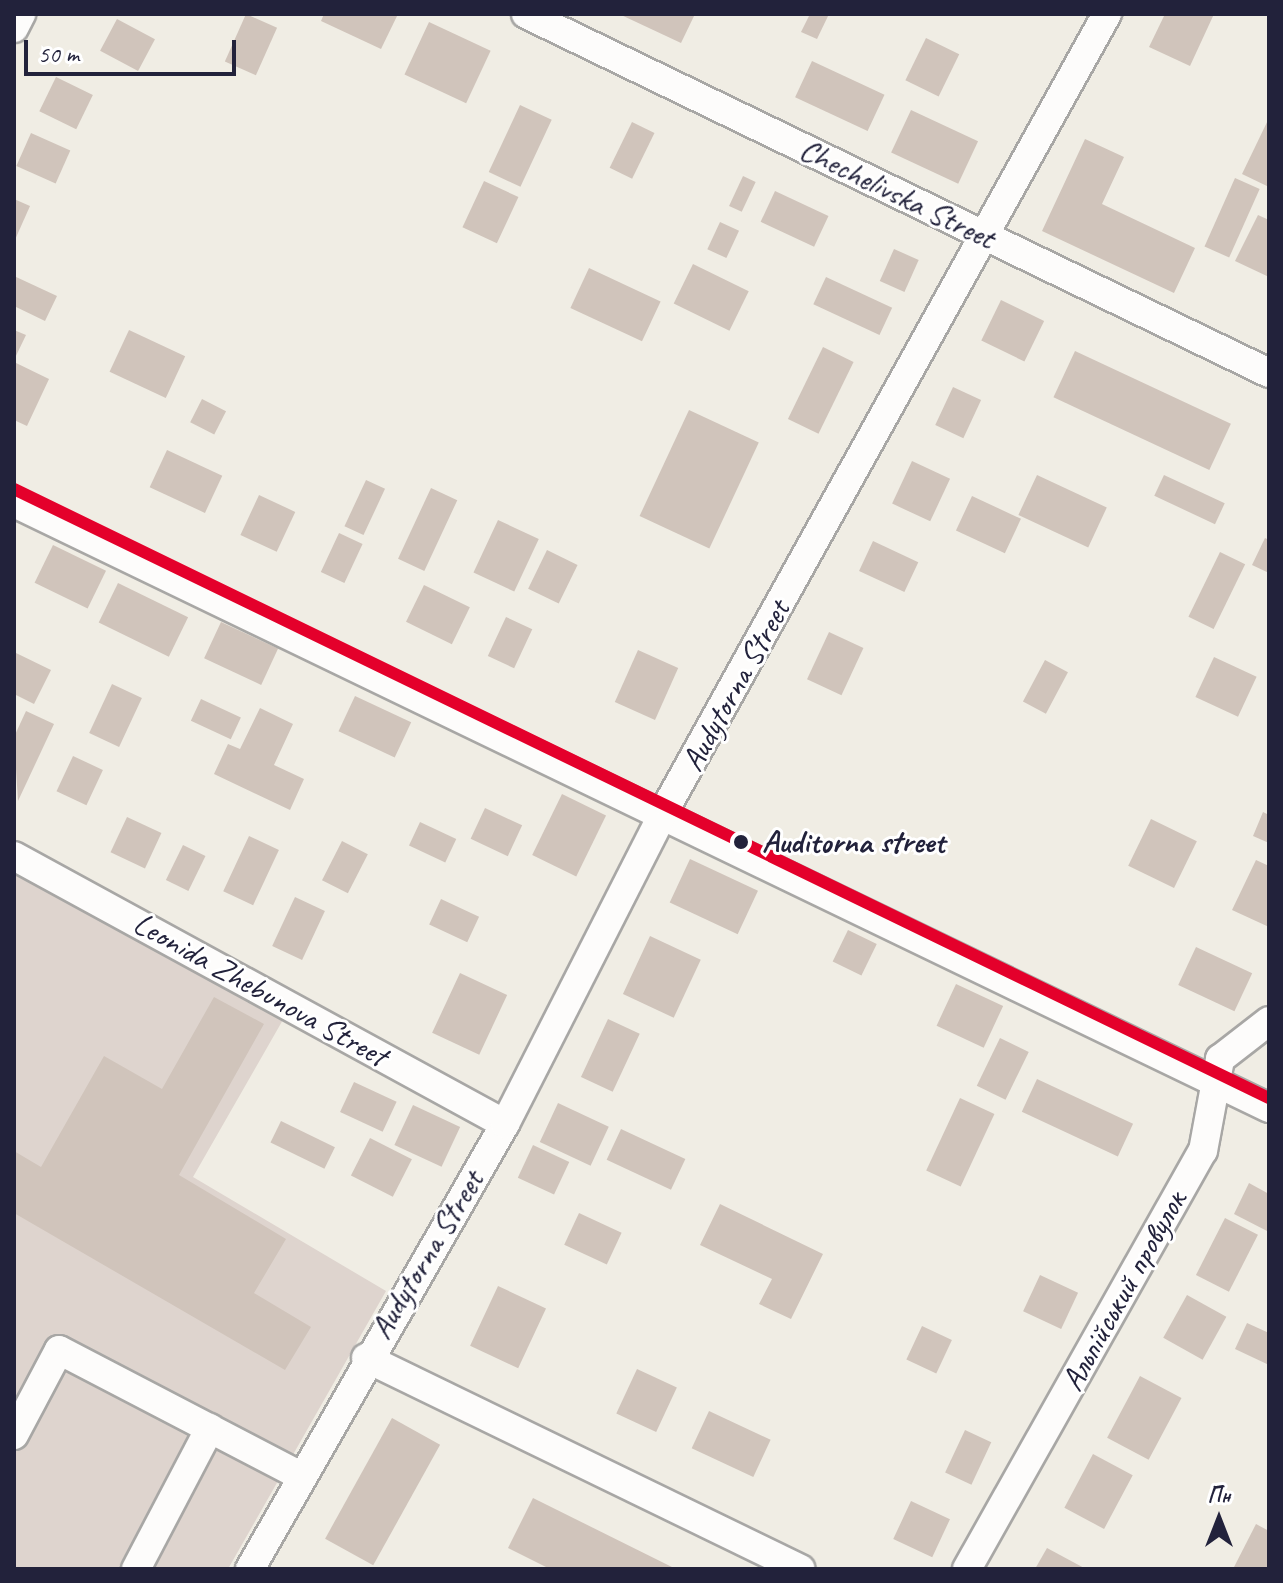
<!DOCTYPE html>
<meta charset="utf-8">
<style>
body{margin:0}
#map{position:relative;width:1283px;height:1583px;overflow:hidden;background:#f0ede4;font-family:Caveat,sans-serif}
div>[style]{position:absolute}
[style*='--x']{left:calc(var(--x)*1px);top:calc(var(--y)*1px);width:calc(var(--w)*1px);rotate:calc(var(--a)*1deg)}
.industrial>*{inset:0;background:#ded4ce}
.building>*{inset:0;background:#d0c4bb;transform-origin:0 0}
.roads{filter:drop-shadow(2px 0 #a8a7a5) drop-shadow(-2px 0 #a8a7a5) drop-shadow(0 2px #a8a7a5) drop-shadow(0 -2px #a8a7a5)}
.minor>*{height:28px;margin:-14px;padding:0 14px;transform-origin:14px;border-radius:14px;background:#fdfcfb}
.tram-1>*{height:12px;margin:-6px;padding:0 6px;transform-origin:6px;border-radius:6px;background:#e4002b}
.dots>*{width:22px;height:22px;translate:-50% -50%;box-sizing:border-box;border:4px solid #fff;border-radius:50%}
span{translate:-50% -50%;white-space:nowrap;text-align:center;line-height:1.15;-webkit-text-stroke:6px #fff;paint-order:stroke}
.street-label{font-size:32px;color:#22223b}
.stop-label{font-size:32px;color:#22223b;font-weight:700}
.left{translate:0 -50%;text-align:left}
.frame{position:absolute;inset:0;border:16px solid #22223b;pointer-events:none}
.north{position:absolute;left:1179px;top:1479px;width:80px;height:80px;-webkit-text-stroke:6px #fff;paint-order:stroke;rotate:0deg;font-size:22px;font-weight:700;line-height:32px;text-align:center;color:#22223b}
.north::after{content:'';display:block;margin:auto;width:28px;height:36px;background:#22223b;clip-path:polygon(50% 0,100% 100%,50% 72%,0 100%)}
.scale{position:absolute;left:24px;top:40px;width:212px;height:36px;box-sizing:border-box;border:4px solid #22223b;border-top:0;padding-left:10px;font-size:24px;line-height:28px;white-space:nowrap;color:#22223b;-webkit-text-stroke:6px #fff;paint-order:stroke}
</style>
<div id="map">
<div class="industrial">
<div style="clip-path:polygon(14px 872px,284px 1018px,193px 1177px,386px 1291px,228px 1569px,14px 1569px)"></div>
</div>
<div class="building">
<div style="left:246px;top:14px;width:34px;height:52px;rotate:24deg"></div>
<div style="clip-path:polygon(324px 14px,398px 14px,381px 49px,321px 21px)"></div>
<div style="clip-path:polygon(619px 14px,695px 14px,681px 43px)"></div>
<div style="clip-path:polygon(810px 14px,829px 14px,817px 39px,801px 32px)"></div>
<div style="clip-path:polygon(1165px 14px,1214px 14px,1190px 66px,1149px 47px)"></div>
<div style="left:117px;top:19px;width:43px;height:36px;rotate:28deg"></div>
<div style="left:429px;top:22px;width:68px;height:58px;rotate:25deg"></div>
<div style="left:926px;top:38px;width:37px;height:47px;rotate:26deg"></div>
<div style="left:812px;top:61px;width:80px;height:40px;rotate:25deg"></div>
<div style="left:56px;top:77px;width:41px;height:38px;rotate:26deg"></div>
<div style="left:520px;top:105px;width:35px;height:74px;rotate:25deg"></div>
<div style="left:911px;top:110px;width:74px;height:47px;rotate:25deg"></div>
<div style="clip-path:polygon(1269px 118px,1269px 187px,1242px 174px)"></div>
<div style="left:632px;top:122px;width:25px;height:51px;rotate:26deg"></div>
<div style="left:31px;top:133px;width:43px;height:36px;rotate:24deg"></div>
<div style="clip-path:polygon(1085px 139px,1124px 157px,1102px 204px,1195px 248px,1174px 293px,1042px 231px)"></div>
<div style="left:743px;top:176px;width:14px;height:33px;rotate:25deg"></div>
<div style="left:1235px;top:178px;width:27px;height:75px;rotate:24deg"></div>
<div style="left:484px;top:181px;width:38px;height:51px;rotate:25deg"></div>
<div style="left:775px;top:191px;width:59px;height:34px;rotate:25deg"></div>
<div style="clip-path:polygon(14px 199px,30px 206px,14px 242px)"></div>
<div style="clip-path:polygon(1258px 215px,1269px 220px,1269px 277px,1235px 261px)"></div>
<div style="left:720px;top:222px;width:21px;height:30px;rotate:25deg"></div>
<div style="left:894px;top:249px;width:27px;height:35px;rotate:24deg"></div>
<div style="left:693px;top:264px;width:62px;height:44px;rotate:26deg"></div>
<div style="left:589px;top:268px;width:79px;height:44px;rotate:25deg"></div>
<div style="clip-path:polygon(14px 276px,57px 296px,45px 321px,14px 306px)"></div>
<div style="left:826px;top:277px;width:73px;height:30px;rotate:25deg"></div>
<div style="left:1001px;top:300px;width:48px;height:45px;rotate:26deg"></div>
<div style="clip-path:polygon(14px 330px,26px 335px,14px 360px)"></div>
<div style="left:129px;top:330px;width:62px;height:46px;rotate:25deg"></div>
<div style="left:823px;top:347px;width:34px;height:80px;rotate:26deg"></div>
<div style="left:1075px;top:351px;width:172px;height:51px;rotate:25deg"></div>
<div style="clip-path:polygon(14px 362px,49px 379px,27px 426px,14px 420px)"></div>
<div style="left:953px;top:387px;width:31px;height:42px;rotate:25deg"></div>
<div style="left:202px;top:399px;width:27px;height:26px;rotate:27deg"></div>
<div style="left:689px;top:410px;width:77px;height:117px;rotate:25deg"></div>
<div style="left:167px;top:450px;width:61px;height:41px;rotate:25deg"></div>
<div style="left:912px;top:461px;width:42px;height:47px;rotate:25deg"></div>
<div style="left:1037px;top:475px;width:77px;height:44px;rotate:25deg"></div>
<div style="left:1164px;top:475px;width:67px;height:23px;rotate:25deg"></div>
<div style="left:366px;top:480px;width:21px;height:51px;rotate:25deg"></div>
<div style="left:431px;top:488px;width:29px;height:78px;rotate:25deg"></div>
<div style="left:259px;top:495px;width:40px;height:44px;rotate:25deg"></div>
<div style="left:972px;top:496px;width:54px;height:38px;rotate:25deg"></div>
<div style="left:498px;top:520px;width:45px;height:58px;rotate:25deg"></div>
<div style="left:339px;top:533px;width:26px;height:43px;rotate:25deg"></div>
<div style="clip-path:polygon(1265px 538px,1269px 540px,1269px 573px,1252px 565px)"></div>
<div style="left:873px;top:541px;width:50px;height:33px;rotate:25deg"></div>
<div style="left:53px;top:545px;width:59px;height:42px;rotate:26deg"></div>
<div style="left:547px;top:550px;width:34px;height:43px;rotate:26deg"></div>
<div style="left:1220px;top:552px;width:28px;height:72px;rotate:26deg"></div>
<div style="left:118px;top:583px;width:78px;height:44px;rotate:26deg"></div>
<div style="left:424px;top:585px;width:51px;height:41px;rotate:26deg"></div>
<div style="left:506px;top:617px;width:29px;height:43px;rotate:25deg"></div>
<div style="left:221px;top:622px;width:63px;height:40px;rotate:25deg"></div>
<div style="left:829px;top:632px;width:38px;height:52px;rotate:25deg"></div>
<div style="left:638px;top:650px;width:44px;height:57px;rotate:24deg"></div>
<div style="clip-path:polygon(16px 653px,51px 670px,34px 704px,14px 694px)"></div>
<div style="left:1214px;top:657px;width:47px;height:44px;rotate:25deg"></div>
<div style="left:1045px;top:660px;width:26px;height:47px;rotate:28deg"></div>
<div style="left:112px;top:684px;width:33px;height:54px;rotate:25deg"></div>
<div style="left:355px;top:696px;width:62px;height:39px;rotate:25deg"></div>
<div style="left:201px;top:699px;width:44px;height:24px;rotate:25deg"></div>
<div style="clip-path:polygon(260px 708px,293px 724px,274px 765px,304px 779px,290px 810px,214px 774px,228px 744px,240px 749px)"></div>
<div style="clip-path:polygon(26px 711px,54px 724px,18px 801px,14px 737px)"></div>
<div style="left:73px;top:756px;width:33px;height:39px;rotate:25deg"></div>
<div style="left:562px;top:794px;width:49px;height:68px;rotate:26deg"></div>
<div style="left:485px;top:808px;width:41px;height:34px;rotate:25deg"></div>
<div style="clip-path:polygon(1263px 812px,1269px 815px,1269px 843px,1253px 836px)"></div>
<div style="left:127px;top:817px;width:38px;height:39px;rotate:25deg"></div>
<div style="left:1151px;top:819px;width:51px;height:52px;rotate:26deg"></div>
<div style="left:420px;top:822px;width:40px;height:26px;rotate:25deg"></div>
<div style="left:249px;top:836px;width:33px;height:61px;rotate:25deg"></div>
<div style="left:342px;top:841px;width:29px;height:44px;rotate:27deg"></div>
<div style="left:183px;top:845px;width:25px;height:39px;rotate:26deg"></div>
<div style="left:690px;top:859px;width:75px;height:48px;rotate:25deg"></div>
<div style="clip-path:polygon(1256px 860px,1269px 866px,1269px 927px,1232px 910px)"></div>
<div style="left:295px;top:897px;width:33px;height:54px;rotate:25deg"></div>
<div style="left:441px;top:899px;width:42px;height:28px;rotate:25deg"></div>
<div style="left:848px;top:930px;width:32px;height:35px;rotate:26deg"></div>
<div style="left:650px;top:936px;width:56px;height:64px;rotate:25deg"></div>
<div style="left:1196px;top:947px;width:62px;height:42px;rotate:25deg"></div>
<div style="left:460px;top:973px;width:52px;height:66px;rotate:25deg"></div>
<div style="left:956px;top:984px;width:52px;height:46px;rotate:25deg"></div>
<div style="clip-path:polygon(214px 997px,264px 1024px,179px 1175px,286px 1239px,254px 1293px,311px 1327px,285px 1370px,14px 1213px,14px 1151px,41px 1167px,104px 1056px,162px 1089px)"></div>
<div style="left:608px;top:1019px;width:35px;height:64px;rotate:25deg"></div>
<div style="left:1000px;top:1038px;width:32px;height:53px;rotate:26deg"></div>
<div style="left:1037px;top:1079px;width:106px;height:36px;rotate:25deg"></div>
<div style="left:354px;top:1082px;width:47px;height:33px;rotate:25deg"></div>
<div style="left:960px;top:1098px;width:38px;height:80px;rotate:25deg"></div>
<div style="left:558px;top:1103px;width:56px;height:43px;rotate:25deg"></div>
<div style="left:413px;top:1105px;width:52px;height:44px;rotate:25deg"></div>
<div style="left:281px;top:1121px;width:60px;height:24px;rotate:26deg"></div>
<div style="left:621px;top:1129px;width:71px;height:34px;rotate:25deg"></div>
<div style="left:370px;top:1138px;width:47px;height:42px;rotate:27deg"></div>
<div style="left:533px;top:1145px;width:40px;height:36px;rotate:25deg"></div>
<div style="clip-path:polygon(1249px 1183px,1269px 1194px,1269px 1232px,1234px 1214px)"></div>
<div style="clip-path:polygon(720px 1204px,823px 1254px,791px 1319px,759px 1304px,772px 1279px,700px 1245px)"></div>
<div style="left:579px;top:1213px;width:47px;height:35px;rotate:25deg"></div>
<div style="left:1225px;top:1218px;width:37px;height:64px;rotate:27deg"></div>
<div style="left:1040px;top:1275px;width:42px;height:40px;rotate:25deg"></div>
<div style="left:498px;top:1286px;width:53px;height:66px;rotate:25deg"></div>
<div style="left:1187px;top:1295px;width:45px;height:49px;rotate:29deg"></div>
<div style="clip-path:polygon(1247px 1323px,1269px 1333px,1269px 1365px,1235px 1349px)"></div>
<div style="left:922px;top:1326px;width:33px;height:37px;rotate:25deg"></div>
<div style="left:637px;top:1369px;width:44px;height:49px;rotate:25deg"></div>
<div style="left:1140px;top:1376px;width:47px;height:70px;rotate:28deg"></div>
<div style="left:709px;top:1411px;width:68px;height:41px;rotate:25deg"></div>
<div style="left:392px;top:1418px;width:55px;height:138px;rotate:29deg"></div>
<div style="left:965px;top:1430px;width:29px;height:47px;rotate:25deg"></div>
<div style="left:1093px;top:1454px;width:45px;height:61px;rotate:28deg"></div>
<div style="clip-path:polygon(533px 1498px,676px 1569px,550px 1569px,508px 1548px)"></div>
<div style="left:911px;top:1501px;width:43px;height:42px;rotate:25deg"></div>
<div style="clip-path:polygon(1256px 1524px,1269px 1531px,1269px 1569px,1233px 1569px)"></div>
<div style="clip-path:polygon(1047px 1548px,1086px 1569px,1035px 1569px)"></div>
</div>
<div class="roads">
<div class="minor">
<div style="--x:526;--y:14;--w:825;--a:25.79"></div>
<div style="--x:14;--y:28;--w:16;--a:-63"></div>
<div style="--x:14;--y:503;--w:1393;--a:25.74"></div>
<div style="--x:14;--y:856;--w:559;--a:28.63"></div>
<div style="--x:366;--y:1358;--w:483;--a:25.9"></div>
<div style="--x:14;--y:1435;--w:96;--a:-62.1"></div>
<div style="--x:59;--y:1350;--w:273;--a:27.5"></div>
<div style="--x:136;--y:1569;--w:159;--a:-62.3"></div>
<div style="--x:250;--y:1569;--w:513;--a:-60.19"></div>
<div style="--x:505;--y:1124;--w:359;--a:-63"></div>
<div style="--x:668;--y:804;--w:904;--a:-60.94"></div>
<div style="--x:967;--y:1569;--w:480;--a:-60.6"></div>
<div style="--x:1203;--y:1151;--w:94;--a:-79.5"></div>
<div style="--x:1220;--y:1059;--w:62;--a:-37.8"></div>
</div>
</div>
<div class="tram-1">
<div style="--x:14;--y:489;--w:1395;--a:25.89"></div>
</div>
<div class="dots">
<div style="left:741px;top:842px;background:#22223b"></div>
</div>
<div class="street-label">
<span style="left:897px;top:194px;rotate:26deg">Chechelivska Street</span>
<span style="left:736px;top:686px;rotate:-61deg">Audytorna Street</span>
<span style="left:260px;top:990px;rotate:29deg">Leonida Zhebunova Street</span>
<span style="left:427px;top:1255px;rotate:-59deg">Audytorna Street</span>
<span style="left:1124px;top:1291px;rotate:-61deg">Альпійський провулок</span>
</div>
<div class="stop-label">
<span class="left" style="left:762px;top:842px">Auditorna street</span>
</div>
<div class="frame"></div>
<div class="north">Пн</div>
<div class="scale">50 m</div>
</div>
